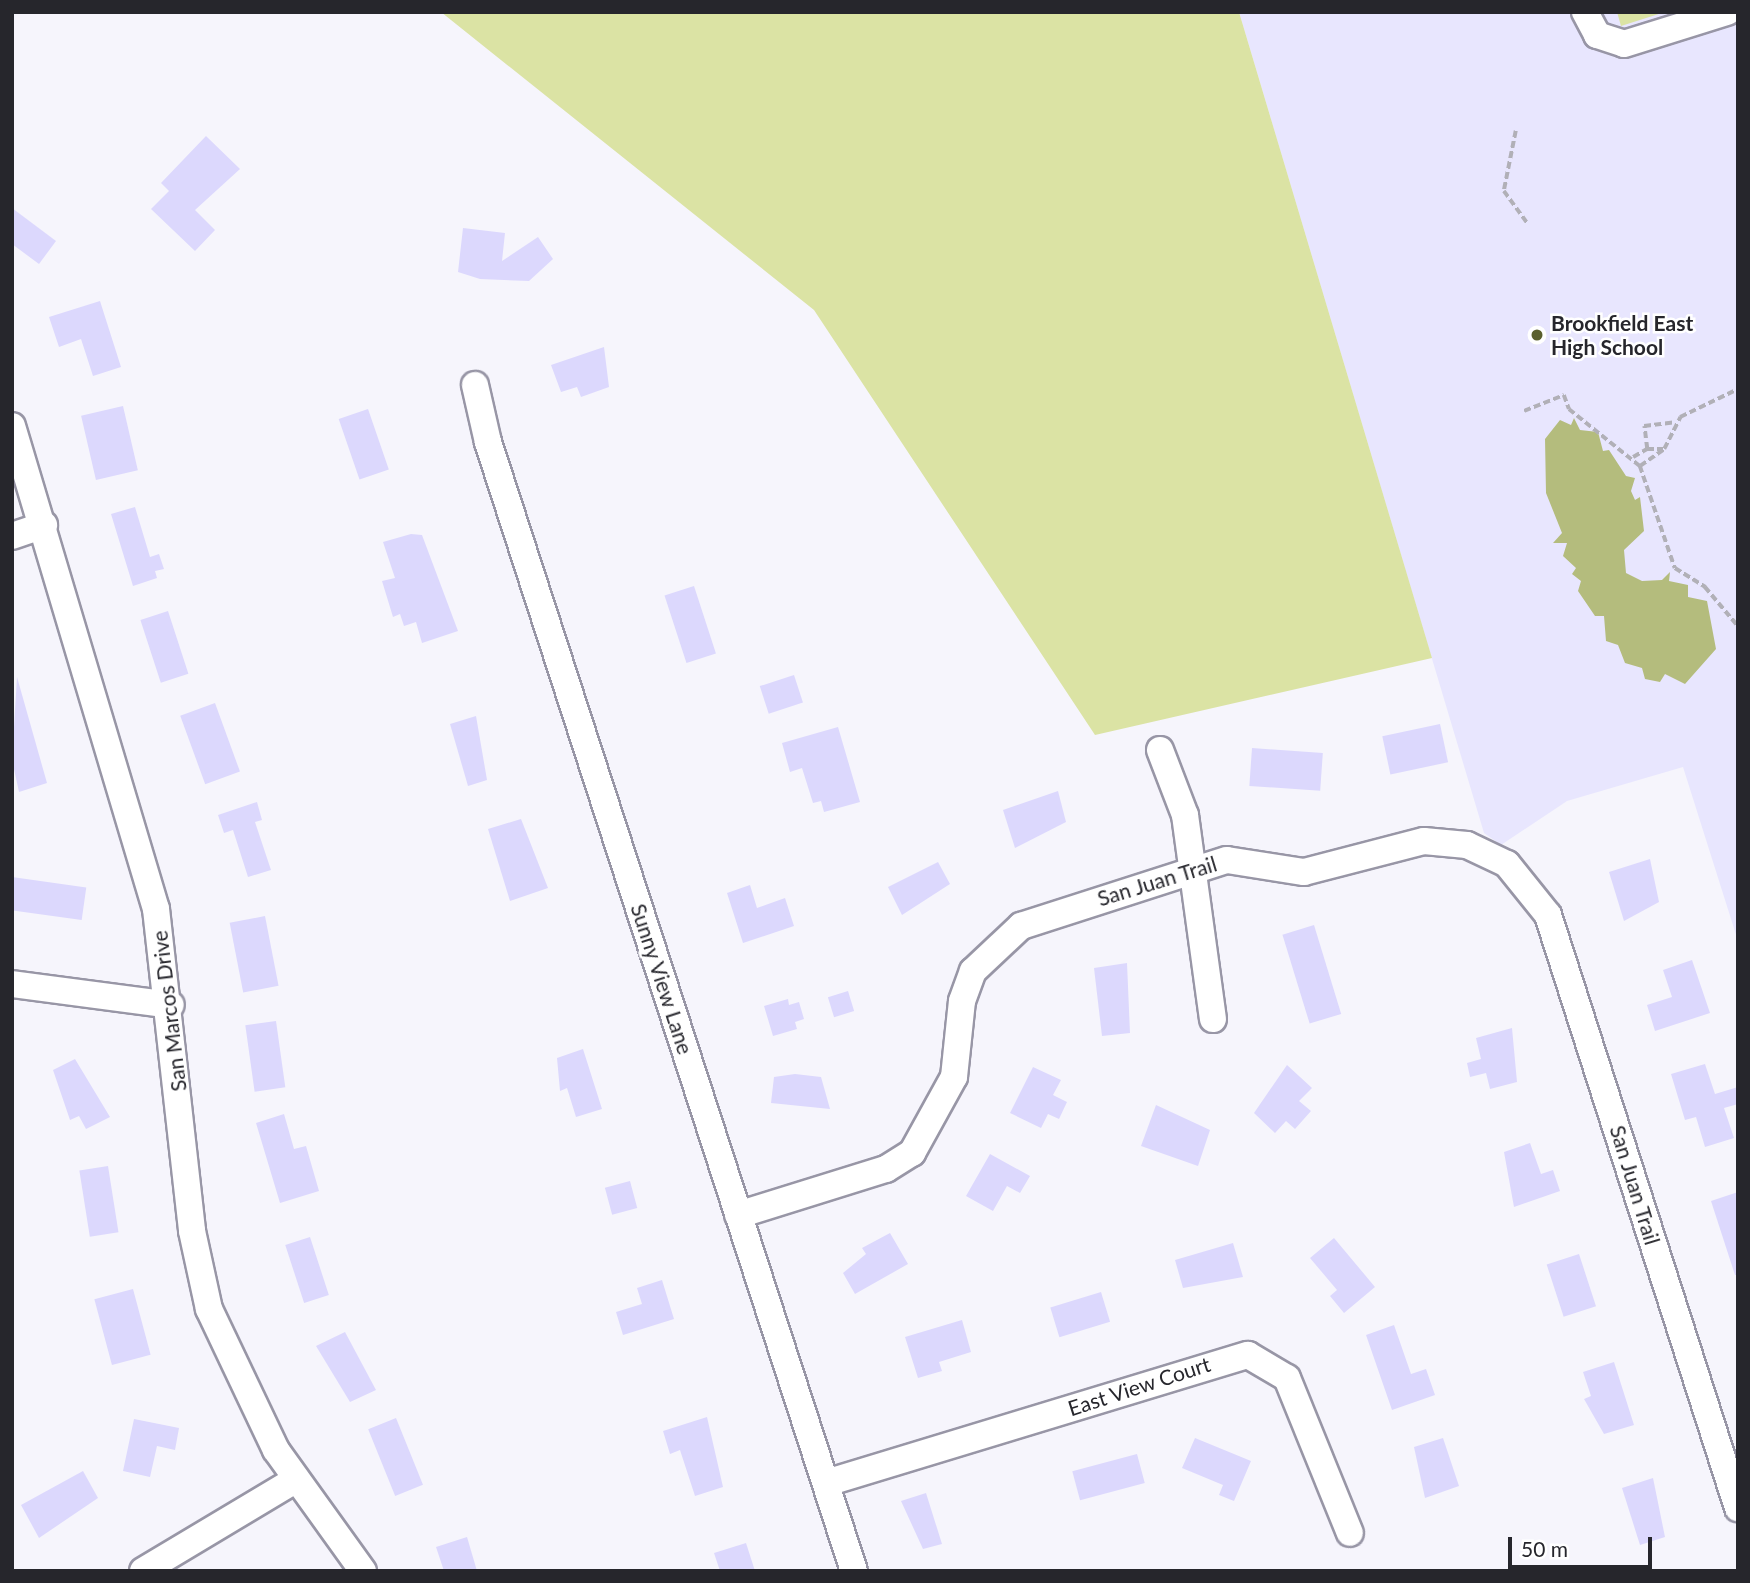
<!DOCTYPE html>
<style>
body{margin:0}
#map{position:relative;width:1750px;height:1583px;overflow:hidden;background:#f6f5fc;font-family:Lato,sans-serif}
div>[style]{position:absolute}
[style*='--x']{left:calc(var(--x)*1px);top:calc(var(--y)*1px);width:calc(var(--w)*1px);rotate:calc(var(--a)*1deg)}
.built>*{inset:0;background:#e8e6fe}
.green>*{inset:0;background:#dbe3a4}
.water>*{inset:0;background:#b4bc7d}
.building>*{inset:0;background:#dcd8fd;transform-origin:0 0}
.path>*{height:3.5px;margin-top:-1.75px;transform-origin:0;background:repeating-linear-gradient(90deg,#b1b0b7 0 7px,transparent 0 10.5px)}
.roads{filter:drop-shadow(2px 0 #9896a6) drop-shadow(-2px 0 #9896a6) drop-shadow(0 2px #9896a6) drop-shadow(0 -2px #9896a6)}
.minor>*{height:26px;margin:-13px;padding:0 13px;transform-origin:13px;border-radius:13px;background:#fff}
.dots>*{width:19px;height:19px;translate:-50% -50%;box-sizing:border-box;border:4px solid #fff;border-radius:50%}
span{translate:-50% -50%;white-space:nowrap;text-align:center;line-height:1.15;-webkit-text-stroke:5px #fff;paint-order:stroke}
.poi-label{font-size:21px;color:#26262c;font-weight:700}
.left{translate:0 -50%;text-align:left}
.street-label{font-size:21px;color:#26262c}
.frame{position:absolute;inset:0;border:14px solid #26262c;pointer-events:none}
.scale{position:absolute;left:1508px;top:1537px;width:144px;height:32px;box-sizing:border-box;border:4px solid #26262c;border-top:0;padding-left:9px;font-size:21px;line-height:24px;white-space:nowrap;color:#26262c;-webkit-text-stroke:5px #fff;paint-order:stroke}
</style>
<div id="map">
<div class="built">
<div style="clip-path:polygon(1239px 12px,1738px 12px,1738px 941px,1683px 767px,1567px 801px,1501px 845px,1484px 833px)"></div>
</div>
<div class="green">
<div style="clip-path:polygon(441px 12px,1239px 12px,1432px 658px,1095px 735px,814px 310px)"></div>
<div style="clip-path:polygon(1617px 12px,1665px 12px,1621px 26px)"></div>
</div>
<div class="water">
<div style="clip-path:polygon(1574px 418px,1580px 430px,1598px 432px,1603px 451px,1609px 450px,1626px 476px,1635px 478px,1631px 491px,1635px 500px,1640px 497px,1644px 531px,1624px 550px,1626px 573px,1642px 581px,1662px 580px,1670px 572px,1669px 581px,1688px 585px,1688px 597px,1707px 601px,1716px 649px,1685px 684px,1665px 674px,1660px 682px,1645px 679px,1642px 668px,1625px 663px,1618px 645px,1606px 641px,1604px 616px,1595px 616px,1578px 591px,1581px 581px,1572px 574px,1576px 568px,1563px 556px,1567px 543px,1553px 543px,1562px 533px,1546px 493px,1545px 439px,1560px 420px,1571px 425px)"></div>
</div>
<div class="building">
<div style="clip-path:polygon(206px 136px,240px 169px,195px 210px,215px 230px,195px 251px,151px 209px,169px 191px,161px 183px)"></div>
<div style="clip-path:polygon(12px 208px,56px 241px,39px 264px,12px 244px)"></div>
<div style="clip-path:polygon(463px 228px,505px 233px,502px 261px,538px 237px,553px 259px,529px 281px,480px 279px,458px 272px)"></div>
<div style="clip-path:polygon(100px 301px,121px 367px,93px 376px,81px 339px,59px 347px,49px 317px)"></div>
<div style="clip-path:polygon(604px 347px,609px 387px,581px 397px,577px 387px,561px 392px,551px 365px)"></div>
<div style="left:123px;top:406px;width:66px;height:43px;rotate:77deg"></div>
<div style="left:368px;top:409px;width:64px;height:31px;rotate:71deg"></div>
<div style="clip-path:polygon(135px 507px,150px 557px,159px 554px,164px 569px,155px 571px,157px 578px,133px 586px,111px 514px)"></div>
<div style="clip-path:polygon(411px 534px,422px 535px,458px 631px,422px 643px,416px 622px,404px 626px,400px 614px,393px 617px,382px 581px,395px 578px,383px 542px)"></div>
<div style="left:694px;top:586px;width:71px;height:31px;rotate:72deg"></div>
<div style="left:168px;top:611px;width:66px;height:29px;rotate:72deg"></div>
<div style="left:794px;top:675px;width:29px;height:36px;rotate:72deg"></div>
<div style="clip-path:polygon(17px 677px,47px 783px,19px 792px,12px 760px)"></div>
<div style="left:215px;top:703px;width:73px;height:37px;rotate:70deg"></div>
<div style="clip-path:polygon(476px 716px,487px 780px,468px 786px,450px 724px)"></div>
<div style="left:1440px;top:724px;width:39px;height:59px;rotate:78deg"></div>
<div style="clip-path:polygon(838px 727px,860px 802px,824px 812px,821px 801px,813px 803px,802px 768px,790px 772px,782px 743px)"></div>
<div style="left:1252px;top:748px;width:71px;height:38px;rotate:4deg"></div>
<div style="clip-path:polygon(1058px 791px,1066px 822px,1015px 848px,1003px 810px)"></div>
<div style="clip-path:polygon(257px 802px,262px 820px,255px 822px,271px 870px,248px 877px,233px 830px,224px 833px,218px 815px)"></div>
<div style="clip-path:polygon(521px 819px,548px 888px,510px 901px,488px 829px)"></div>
<div style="clip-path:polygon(1650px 859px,1659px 902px,1624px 921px,1609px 872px)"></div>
<div style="clip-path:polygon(938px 862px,950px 884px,902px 915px,888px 887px)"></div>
<div style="left:12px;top:877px;width:75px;height:33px;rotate:8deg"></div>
<div style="clip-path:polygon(750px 885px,757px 908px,785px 898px,794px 926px,743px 943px,727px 893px)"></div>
<div style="left:265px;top:916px;width:71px;height:36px;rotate:79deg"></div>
<div style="left:1314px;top:925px;width:93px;height:33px;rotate:73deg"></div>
<div style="clip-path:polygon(1692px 960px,1710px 1013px,1655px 1031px,1647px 1005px,1672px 997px,1663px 970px)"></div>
<div style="clip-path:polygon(1127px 963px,1130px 1033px,1102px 1036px,1094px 968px)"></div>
<div style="left:848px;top:991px;width:21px;height:21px;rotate:73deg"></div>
<div style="clip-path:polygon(788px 999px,789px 1005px,799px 1002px,804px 1019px,795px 1022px,797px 1029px,773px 1036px,764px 1006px)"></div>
<div style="left:276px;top:1021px;width:67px;height:31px;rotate:82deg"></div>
<div style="clip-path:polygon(1512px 1028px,1517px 1082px,1490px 1089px,1486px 1073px,1470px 1077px,1467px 1063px,1481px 1059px,1476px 1038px)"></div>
<div style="clip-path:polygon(583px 1049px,602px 1109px,576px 1117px,567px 1088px,560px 1091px,557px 1058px)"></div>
<div style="clip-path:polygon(75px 1059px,110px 1117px,86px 1129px,79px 1116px,70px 1120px,53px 1070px)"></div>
<div style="clip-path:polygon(1705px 1064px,1715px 1094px,1738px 1087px,1738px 1104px,1724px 1108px,1734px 1138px,1705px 1147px,1696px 1117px,1685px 1120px,1671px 1074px)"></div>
<div style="clip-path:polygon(1287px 1065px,1312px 1088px,1299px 1101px,1311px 1111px,1295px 1129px,1286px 1121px,1275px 1133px,1254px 1113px)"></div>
<div style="clip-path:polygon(1033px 1067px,1061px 1080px,1053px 1095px,1067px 1102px,1059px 1119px,1048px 1114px,1041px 1128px,1010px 1113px)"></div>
<div style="clip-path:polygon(795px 1074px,821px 1077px,830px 1109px,771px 1103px,774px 1077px)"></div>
<div style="clip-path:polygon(1156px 1105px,1210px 1130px,1198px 1166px,1141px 1146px)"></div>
<div style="clip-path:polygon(284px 1114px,294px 1149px,306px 1146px,319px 1191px,280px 1203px,256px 1123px)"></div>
<div style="clip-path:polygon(1530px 1143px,1541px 1174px,1553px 1170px,1560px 1191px,1514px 1207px,1504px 1152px)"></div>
<div style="clip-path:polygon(990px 1154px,1030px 1176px,1020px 1193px,1007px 1186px,993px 1211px,966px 1196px)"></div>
<div style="left:108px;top:1166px;width:67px;height:29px;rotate:81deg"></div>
<div style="left:630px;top:1181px;width:28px;height:26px;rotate:75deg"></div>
<div style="clip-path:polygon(1738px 1192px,1738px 1275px,1735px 1275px,1711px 1201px)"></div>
<div style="clip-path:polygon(890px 1233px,908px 1264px,855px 1294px,843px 1273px,866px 1254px,862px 1248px)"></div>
<div style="left:310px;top:1237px;width:61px;height:26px;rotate:72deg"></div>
<div style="clip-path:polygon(1334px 1238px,1375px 1287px,1344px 1313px,1330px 1296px,1337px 1290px,1310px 1258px)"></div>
<div style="clip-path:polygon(1233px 1243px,1243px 1277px,1183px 1288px,1175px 1260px)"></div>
<div style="left:1579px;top:1254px;width:55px;height:34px;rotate:72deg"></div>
<div style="clip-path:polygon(662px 1280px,674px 1319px,623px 1335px,616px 1312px,642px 1304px,637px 1288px)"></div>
<div style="left:133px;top:1289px;width:68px;height:40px;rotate:75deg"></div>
<div style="left:1101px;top:1292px;width:31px;height:53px;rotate:73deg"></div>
<div style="clip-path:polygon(962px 1320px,971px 1352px,939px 1362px,942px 1371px,918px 1378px,905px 1337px)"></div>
<div style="clip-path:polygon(1394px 1325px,1411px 1374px,1426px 1369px,1435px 1395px,1392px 1410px,1366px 1335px)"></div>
<div style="clip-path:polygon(345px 1332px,376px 1390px,350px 1402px,316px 1346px)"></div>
<div style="clip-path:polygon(1614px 1362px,1634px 1425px,1604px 1434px,1584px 1399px,1591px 1396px,1583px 1372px)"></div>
<div style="clip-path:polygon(707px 1417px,723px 1487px,695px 1496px,680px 1450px,670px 1454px,663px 1431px)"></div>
<div style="left:396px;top:1418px;width:72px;height:30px;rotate:68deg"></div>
<div style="clip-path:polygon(134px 1419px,179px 1428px,175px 1450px,157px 1446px,150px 1477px,123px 1471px)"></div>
<div style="clip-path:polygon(1195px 1438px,1251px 1461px,1234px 1501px,1219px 1495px,1223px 1485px,1182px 1468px)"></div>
<div style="clip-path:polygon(1443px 1438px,1459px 1486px,1425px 1498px,1414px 1447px)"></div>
<div style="left:1137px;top:1454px;width:30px;height:67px;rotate:75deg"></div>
<div style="clip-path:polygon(83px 1471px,98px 1498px,39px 1538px,21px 1505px)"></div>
<div style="clip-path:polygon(1653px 1478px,1665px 1537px,1640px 1545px,1622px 1488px)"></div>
<div style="clip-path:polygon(926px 1493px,942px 1544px,923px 1549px,901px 1501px)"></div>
<div style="clip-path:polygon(467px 1537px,477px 1571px,444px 1571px,436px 1547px)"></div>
<div style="clip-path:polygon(746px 1543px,755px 1571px,720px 1571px,714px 1553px)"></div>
</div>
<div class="path">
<div style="--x:1516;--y:131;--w:61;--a:101.3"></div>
<div style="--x:1504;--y:191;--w:41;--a:54"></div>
<div style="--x:1524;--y:411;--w:43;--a:-21.8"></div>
<div style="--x:1564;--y:395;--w:15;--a:70"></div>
<div style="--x:1569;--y:409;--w:91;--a:38.8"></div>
<div style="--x:1640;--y:466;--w:29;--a:-35"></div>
<div style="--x:1664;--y:449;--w:36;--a:-63"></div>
<div style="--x:1680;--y:417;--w:64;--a:-25.8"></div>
<div style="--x:1647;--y:449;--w:16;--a:0"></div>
<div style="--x:1633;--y:457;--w:16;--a:-30"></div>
<div style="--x:1647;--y:449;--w:23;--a:-97"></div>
<div style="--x:1644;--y:426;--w:31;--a:-7"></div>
<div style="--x:1640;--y:466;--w:108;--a:71.1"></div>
<div style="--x:1675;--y:568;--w:36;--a:32"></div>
<div style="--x:1705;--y:587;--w:51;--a:49.8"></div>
</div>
<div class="roads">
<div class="minor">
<div style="--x:1585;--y:12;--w:26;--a:62"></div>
<div style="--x:1597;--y:35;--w:28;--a:18"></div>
<div style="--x:1624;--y:44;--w:108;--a:-17.3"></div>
<div style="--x:475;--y:385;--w:58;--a:77.2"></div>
<div style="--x:488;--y:442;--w:1187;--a:72.04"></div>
<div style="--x:12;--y:426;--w:504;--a:73.4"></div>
<div style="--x:156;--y:909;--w:324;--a:83.6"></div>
<div style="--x:192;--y:1231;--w:80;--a:77.7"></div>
<div style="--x:209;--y:1309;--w:156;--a:64.6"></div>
<div style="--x:276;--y:1450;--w:149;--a:54.3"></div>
<div style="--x:12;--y:536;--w:34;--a:-19"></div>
<div style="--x:1160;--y:750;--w:70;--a:69"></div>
<div style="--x:1185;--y:815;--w:206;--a:82.2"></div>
<div style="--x:12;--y:984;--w:160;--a:7.5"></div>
<div style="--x:738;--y:1215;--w:155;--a:-17.3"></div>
<div style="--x:886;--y:1169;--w:31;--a:-32"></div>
<div style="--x:912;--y:1153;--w:87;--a:-61.1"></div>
<div style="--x:954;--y:1077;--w:76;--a:-84"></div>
<div style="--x:962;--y:1001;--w:32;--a:-70"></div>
<div style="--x:973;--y:971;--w:66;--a:-43.2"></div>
<div style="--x:1021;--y:926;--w:216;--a:-17.8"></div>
<div style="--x:1227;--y:860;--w:78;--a:8.9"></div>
<div style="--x:1304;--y:872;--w:124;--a:-14.5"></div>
<div style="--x:1424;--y:841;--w:43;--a:5.3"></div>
<div style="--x:1467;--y:845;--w:44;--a:25.4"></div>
<div style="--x:1507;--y:864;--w:65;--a:51.2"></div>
<div style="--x:1548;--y:915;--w:623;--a:72.23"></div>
<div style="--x:826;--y:1483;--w:441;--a:-16.9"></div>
<div style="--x:1248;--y:1355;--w:45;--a:30.5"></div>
<div style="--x:1287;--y:1378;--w:167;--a:67.9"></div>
<div style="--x:143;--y:1571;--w:177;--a:-30.9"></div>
</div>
</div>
<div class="dots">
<div style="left:1537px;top:335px;background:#5a5f2d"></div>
</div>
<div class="poi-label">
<span class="left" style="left:1551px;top:335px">Brookfield East<br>High School</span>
</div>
<div class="street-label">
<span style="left:1157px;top:881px;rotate:-17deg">San Juan Trail</span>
<span style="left:662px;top:979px;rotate:72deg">Sunny View Lane</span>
<span style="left:169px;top:1011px;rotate:-97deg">San Marcos Drive</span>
<span style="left:1635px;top:1185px;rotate:73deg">San Juan Trail</span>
<span style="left:1139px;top:1386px;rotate:-18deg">East View Court</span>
</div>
<div class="frame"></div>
<div class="scale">50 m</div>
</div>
